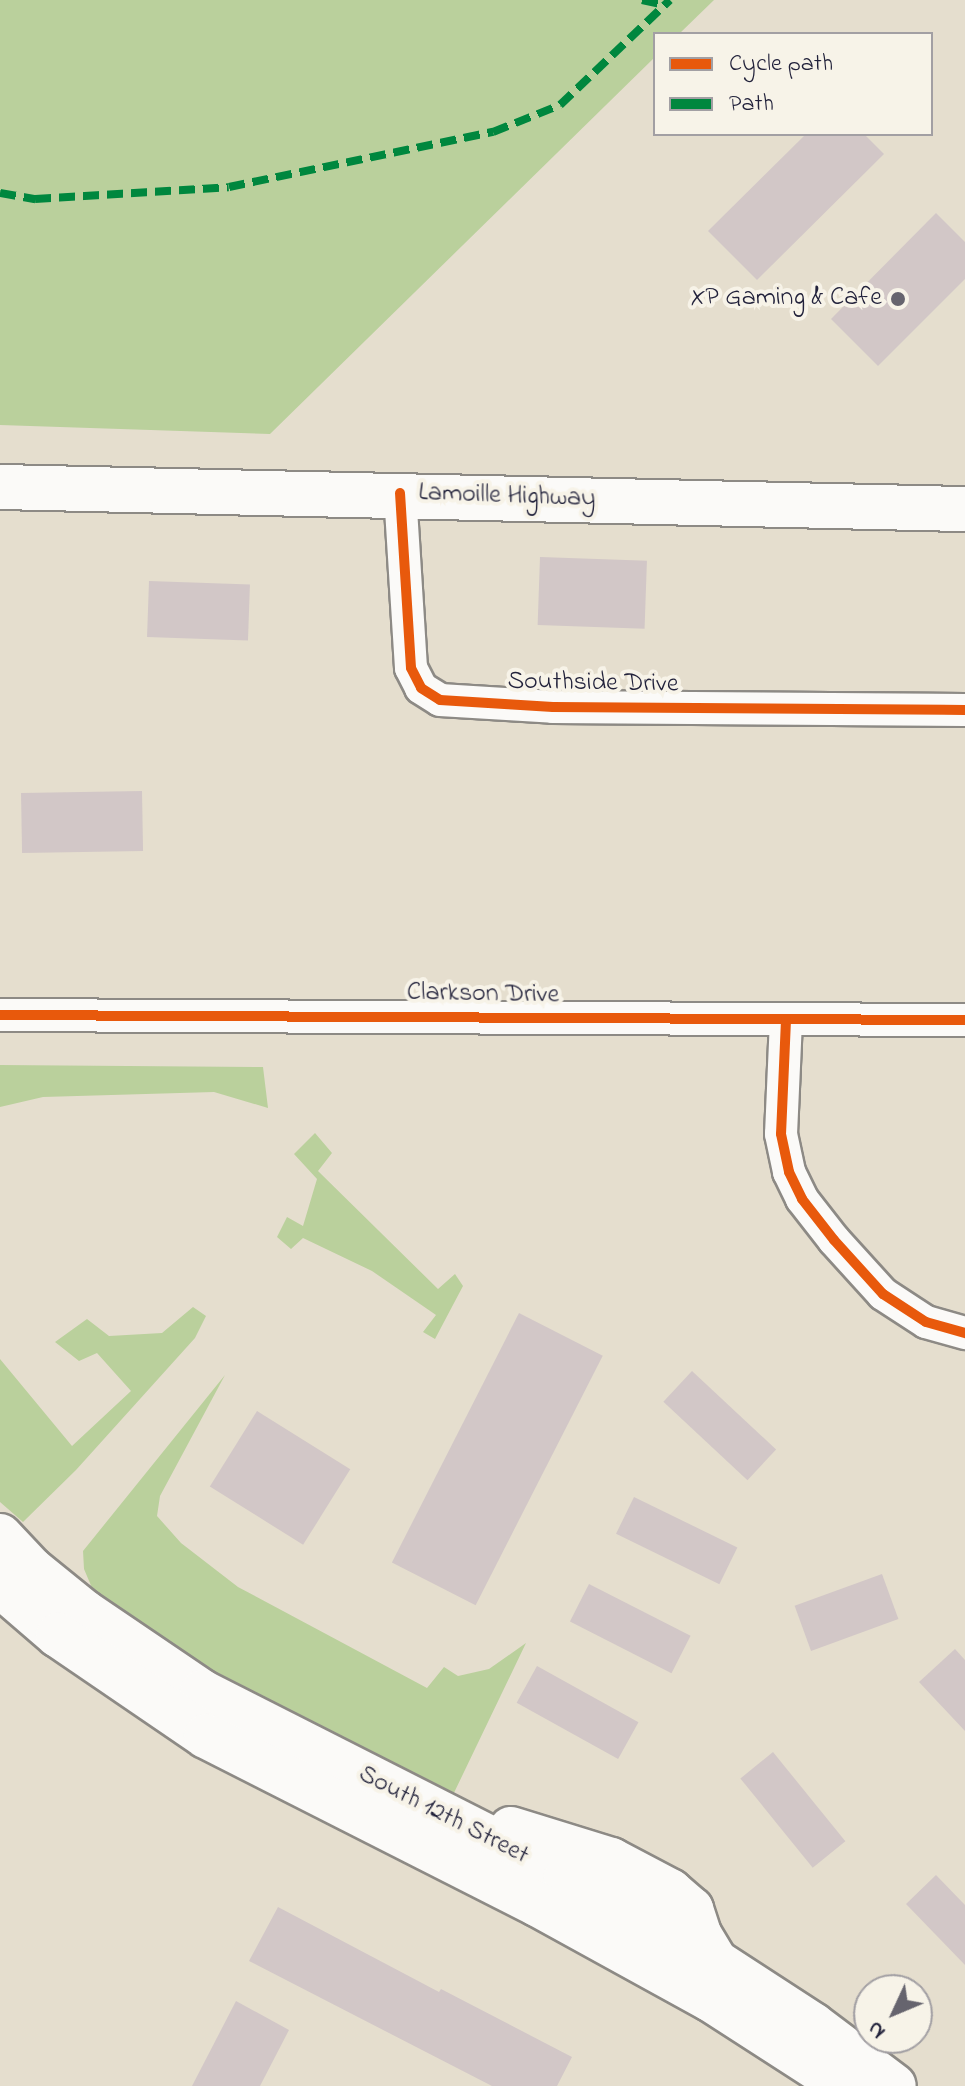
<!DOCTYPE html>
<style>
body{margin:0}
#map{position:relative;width:965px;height:2086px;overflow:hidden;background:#e5dece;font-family:"Indie Flower",sans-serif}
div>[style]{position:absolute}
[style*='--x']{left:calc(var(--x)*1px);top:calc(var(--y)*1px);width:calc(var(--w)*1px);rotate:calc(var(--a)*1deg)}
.green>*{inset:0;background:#bad09c}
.building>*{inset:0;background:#d2c7c7;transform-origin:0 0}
.roads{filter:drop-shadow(2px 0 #8d8a85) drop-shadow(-2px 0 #8d8a85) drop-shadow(0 2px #8d8a85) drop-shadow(0 -2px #8d8a85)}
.minor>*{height:32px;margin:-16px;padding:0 16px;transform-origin:16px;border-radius:16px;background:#fbfaf8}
.secondary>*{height:44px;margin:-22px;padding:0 22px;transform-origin:22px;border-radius:22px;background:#fbfaf8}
.primary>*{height:44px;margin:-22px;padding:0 22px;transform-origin:22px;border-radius:22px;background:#fbfaf8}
.quiet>*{height:8px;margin-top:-4px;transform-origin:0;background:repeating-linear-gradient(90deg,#00873e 0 16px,transparent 0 24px)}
.cycleway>*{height:10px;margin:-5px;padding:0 5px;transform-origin:5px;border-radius:5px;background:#e8590c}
.dots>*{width:22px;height:22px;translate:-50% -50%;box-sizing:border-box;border:4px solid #f7f3e8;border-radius:50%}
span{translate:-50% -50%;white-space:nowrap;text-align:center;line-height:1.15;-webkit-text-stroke:8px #f7f3e8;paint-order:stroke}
.poi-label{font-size:26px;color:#22223b}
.right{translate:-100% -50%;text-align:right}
.street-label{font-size:26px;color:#22223b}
.legend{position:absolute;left:653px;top:32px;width:280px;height:104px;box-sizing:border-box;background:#f7f3e8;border:2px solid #a29fa3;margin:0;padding:10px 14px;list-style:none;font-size:24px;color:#22223b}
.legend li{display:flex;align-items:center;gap:16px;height:40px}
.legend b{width:40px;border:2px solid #a29fa3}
.north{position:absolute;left:853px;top:1974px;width:80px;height:80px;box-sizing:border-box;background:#f7f3e8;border:2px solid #a29fa3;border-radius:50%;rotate:226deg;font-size:22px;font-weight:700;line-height:32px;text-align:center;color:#22223b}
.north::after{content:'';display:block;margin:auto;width:28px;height:36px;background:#66646e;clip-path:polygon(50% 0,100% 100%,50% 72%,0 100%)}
</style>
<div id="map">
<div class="green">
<div style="clip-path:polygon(0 0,714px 0,679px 34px,655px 34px,655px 57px,270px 434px,0 425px)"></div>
<div style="clip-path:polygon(0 1065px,263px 1067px,268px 1108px,214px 1092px,43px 1097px,0 1107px)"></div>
<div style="clip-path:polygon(315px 1133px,332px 1153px,318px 1171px,438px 1289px,455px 1274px,463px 1286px,435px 1339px,423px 1332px,436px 1315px,372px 1271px,303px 1238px,291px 1249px,277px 1237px,287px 1217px,303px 1226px,317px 1179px,294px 1154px)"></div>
<div style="clip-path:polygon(193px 1307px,206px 1316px,195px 1338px,76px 1470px,23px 1522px,0 1502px,0 1359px,72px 1446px,131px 1391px,97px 1353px,79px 1361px,55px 1342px,87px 1319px,109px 1336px,162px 1333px)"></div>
<div style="clip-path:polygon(225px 1375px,160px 1496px,157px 1516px,181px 1543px,238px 1587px,427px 1688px,444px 1667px,458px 1676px,489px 1669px,526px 1643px,451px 1799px,194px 1661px,95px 1595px,84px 1569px,83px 1551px)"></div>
</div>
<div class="building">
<div style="clip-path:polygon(806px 134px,864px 134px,884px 154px,757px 280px,708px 231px)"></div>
<div style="clip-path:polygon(936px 213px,965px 242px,965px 279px,878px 366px,831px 319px)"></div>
<div style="left:540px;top:557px;width:107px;height:68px;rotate:2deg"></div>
<div style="left:149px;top:581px;width:101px;height:56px;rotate:2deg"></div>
<div style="left:142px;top:791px;width:60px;height:121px;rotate:89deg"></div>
<div style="left:519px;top:1313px;width:94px;height:280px;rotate:27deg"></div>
<div style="left:692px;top:1371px;width:115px;height:42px;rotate:43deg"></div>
<div style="left:257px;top:1411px;width:110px;height:89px;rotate:32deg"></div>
<div style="left:634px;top:1497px;width:115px;height:41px;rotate:26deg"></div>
<div style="left:882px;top:1574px;width:48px;height:93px;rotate:70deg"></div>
<div style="left:589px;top:1584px;width:114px;height:42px;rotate:27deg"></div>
<div style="clip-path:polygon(955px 1649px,965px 1660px,965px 1731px,919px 1682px)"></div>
<div style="left:537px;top:1666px;width:116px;height:42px;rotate:29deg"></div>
<div style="left:773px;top:1752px;width:115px;height:42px;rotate:51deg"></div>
<div style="clip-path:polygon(936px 1875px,965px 1905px,965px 1965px,906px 1904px)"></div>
<div style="clip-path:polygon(278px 1907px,439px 1992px,441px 1989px,572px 2057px,557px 2086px,492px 2086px,249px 1961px)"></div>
<div style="clip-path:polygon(236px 2001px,289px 2030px,260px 2086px,192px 2086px)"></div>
</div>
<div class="roads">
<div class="minor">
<div style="--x:400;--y:493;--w:175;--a:86.4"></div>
<div style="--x:411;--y:668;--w:22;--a:63"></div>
<div style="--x:421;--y:688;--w:22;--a:32"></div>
<div style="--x:440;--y:700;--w:113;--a:3.5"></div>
<div style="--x:553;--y:707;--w:412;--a:0.4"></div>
<div style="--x:0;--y:1015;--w:965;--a:0.3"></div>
<div style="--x:786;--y:1020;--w:114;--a:92.5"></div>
<div style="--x:781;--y:1134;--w:39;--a:78"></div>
<div style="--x:789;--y:1172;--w:30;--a:64"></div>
<div style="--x:802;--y:1199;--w:52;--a:52"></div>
<div style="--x:834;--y:1240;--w:73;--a:47.8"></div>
<div style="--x:883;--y:1294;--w:51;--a:33.1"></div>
<div style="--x:926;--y:1322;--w:41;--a:15.8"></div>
</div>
<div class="secondary">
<div style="--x:0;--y:1536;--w:45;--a:46.8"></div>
<div style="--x:31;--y:1569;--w:68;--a:39.1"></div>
<div style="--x:84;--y:1612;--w:143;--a:34.1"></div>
<div style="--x:202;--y:1692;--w:408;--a:26.9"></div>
<div style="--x:566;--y:1877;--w:172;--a:29.5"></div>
<div style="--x:716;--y:1962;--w:116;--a:33"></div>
<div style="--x:813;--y:2025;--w:101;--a:37"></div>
<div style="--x:0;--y:1585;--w:77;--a:40.8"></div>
<div style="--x:58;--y:1635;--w:179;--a:34.3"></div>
<div style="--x:206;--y:1736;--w:371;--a:26.9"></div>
<div style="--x:537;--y:1904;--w:197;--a:28.8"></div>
<div style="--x:710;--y:1999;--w:161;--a:32.8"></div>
<div style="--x:511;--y:1829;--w:105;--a:17.2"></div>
<div style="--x:611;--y:1860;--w:67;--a:27.7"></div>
<div style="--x:670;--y:1891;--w:28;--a:41"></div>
<div style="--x:691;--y:1909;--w:26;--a:72"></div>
<div style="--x:699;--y:1934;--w:33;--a:59"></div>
</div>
<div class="primary">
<div style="--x:0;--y:487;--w:965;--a:1.31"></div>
</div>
</div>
<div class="quiet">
<div style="--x:642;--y:0;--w:24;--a:12"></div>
<div style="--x:0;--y:193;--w:36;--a:10"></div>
<div style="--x:35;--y:199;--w:194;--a:-3.5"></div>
<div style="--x:229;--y:187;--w:270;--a:-11.8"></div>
<div style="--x:493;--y:132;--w:72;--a:-21.9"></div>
<div style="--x:560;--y:105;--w:152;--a:-43.7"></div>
</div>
<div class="cycleway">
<div style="--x:400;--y:493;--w:175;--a:86.4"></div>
<div style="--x:411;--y:668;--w:22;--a:63"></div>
<div style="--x:421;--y:688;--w:22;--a:32"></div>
<div style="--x:440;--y:700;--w:113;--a:3.5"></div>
<div style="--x:553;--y:707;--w:412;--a:0.4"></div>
<div style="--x:0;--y:1015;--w:965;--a:0.3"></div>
<div style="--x:786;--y:1020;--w:114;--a:92.5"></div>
<div style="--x:781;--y:1134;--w:39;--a:78"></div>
<div style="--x:789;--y:1172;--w:30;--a:64"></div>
<div style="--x:802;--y:1199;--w:52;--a:52"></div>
<div style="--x:834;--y:1240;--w:73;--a:47.8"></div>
<div style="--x:883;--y:1294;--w:51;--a:33.1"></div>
<div style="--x:926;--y:1322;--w:41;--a:15.8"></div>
</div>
<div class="dots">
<div style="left:898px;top:299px;background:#66646e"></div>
</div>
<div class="poi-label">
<span class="right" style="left:882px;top:299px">XP Gaming &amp; Cafe</span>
</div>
<div class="street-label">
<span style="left:507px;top:497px;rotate:2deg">Lamoille Highway</span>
<span style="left:593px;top:684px;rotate:1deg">Southside Drive</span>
<span style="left:483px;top:995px;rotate:1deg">Clarkson Drive</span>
<span style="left:443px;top:1816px;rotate:27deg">South 12th Street</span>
</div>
<ul class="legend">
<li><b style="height:10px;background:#e8590c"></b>Cycle path</li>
<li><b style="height:10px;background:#00873e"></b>Path</li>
</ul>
<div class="north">N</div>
</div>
